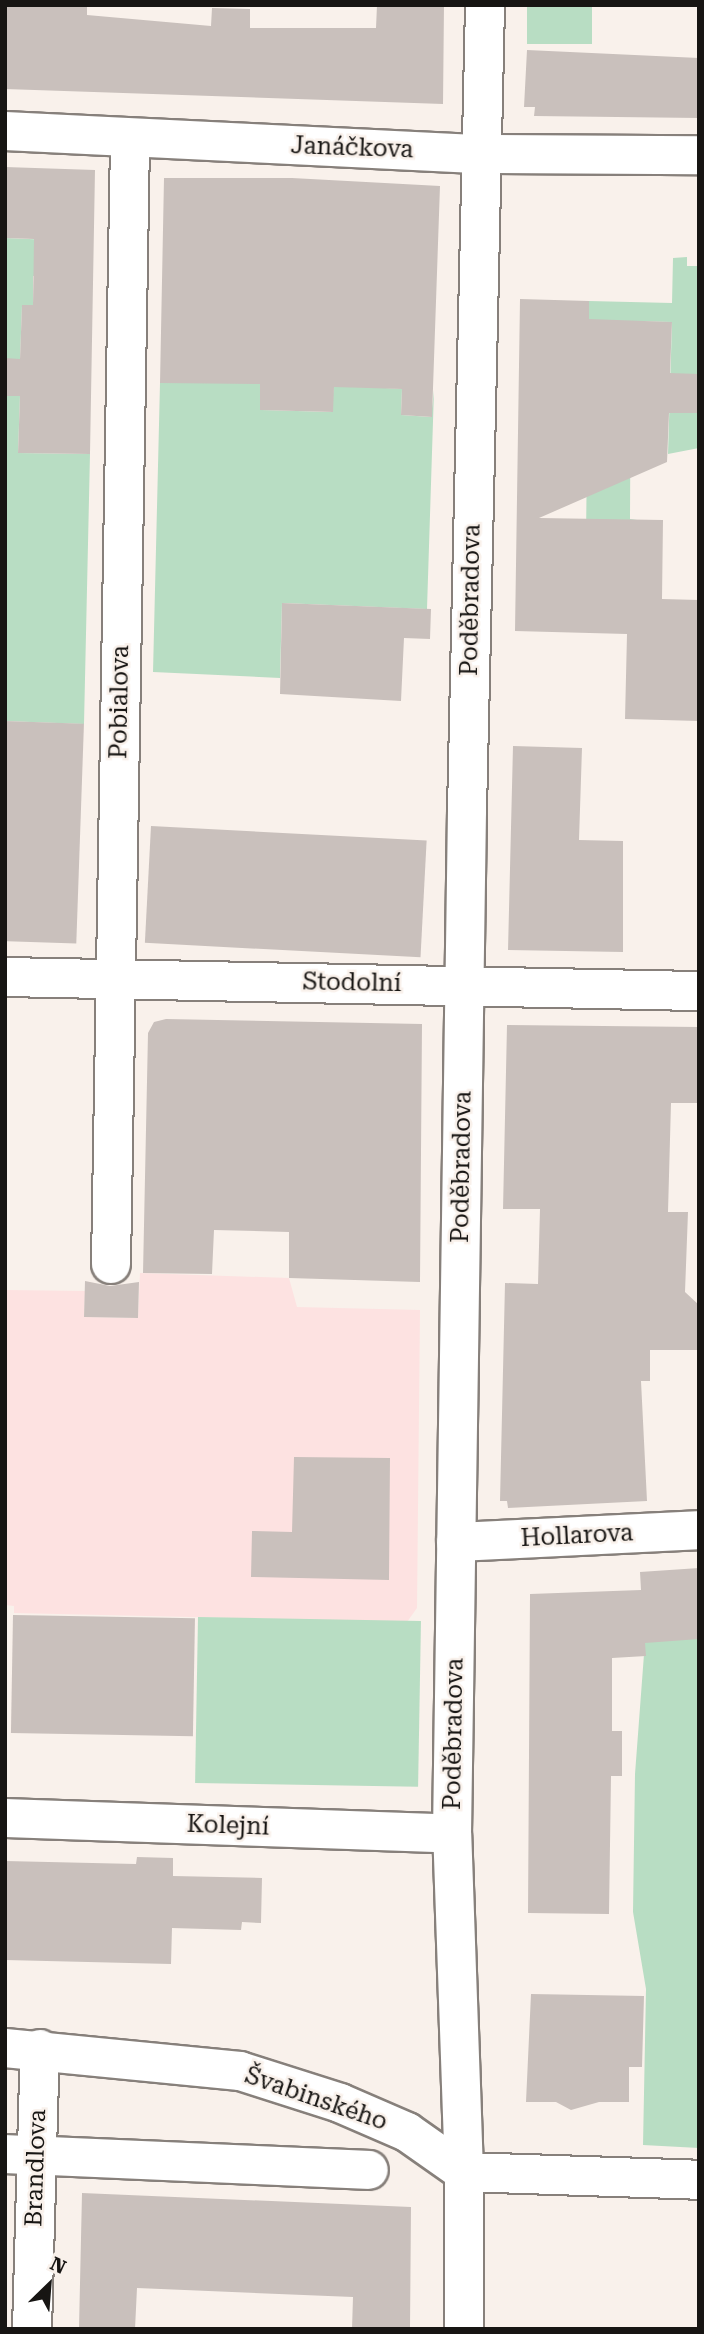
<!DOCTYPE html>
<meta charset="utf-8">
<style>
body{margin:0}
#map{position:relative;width:704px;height:2334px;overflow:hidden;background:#f9f1eb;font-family:"Roboto Serif",serif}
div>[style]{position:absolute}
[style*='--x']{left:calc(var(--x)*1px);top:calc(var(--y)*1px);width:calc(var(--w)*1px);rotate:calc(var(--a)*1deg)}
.education>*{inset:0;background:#fde2e1}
.green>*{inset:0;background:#b8ddc3;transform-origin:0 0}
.building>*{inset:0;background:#c9c0bc;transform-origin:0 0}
.roads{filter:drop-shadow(2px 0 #87807b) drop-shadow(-2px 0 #87807b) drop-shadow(0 2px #87807b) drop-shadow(0 -2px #87807b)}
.minor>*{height:38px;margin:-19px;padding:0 19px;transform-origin:19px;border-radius:19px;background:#fff}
span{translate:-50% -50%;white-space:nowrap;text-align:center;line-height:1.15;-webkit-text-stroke:5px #f9f1eb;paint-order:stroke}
.street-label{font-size:24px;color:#171513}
.frame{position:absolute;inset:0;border:7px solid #171513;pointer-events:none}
.north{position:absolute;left:14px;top:2250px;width:70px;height:70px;-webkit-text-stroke:5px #f9f1eb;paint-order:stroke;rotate:25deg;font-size:19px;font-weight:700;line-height:28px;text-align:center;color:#171513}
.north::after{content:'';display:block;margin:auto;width:24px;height:32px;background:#171513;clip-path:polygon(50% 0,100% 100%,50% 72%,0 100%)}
</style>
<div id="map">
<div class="education">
<div style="clip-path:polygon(140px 1273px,289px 1278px,297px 1307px,420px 1310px,417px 1608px,407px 1622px,14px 1613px,14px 1606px,5px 1605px,5px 1290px,85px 1291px,84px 1317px,138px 1318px)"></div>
</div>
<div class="green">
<div style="left:527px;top:5px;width:65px;height:39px"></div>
<div style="clip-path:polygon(5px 238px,53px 240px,52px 276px,33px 276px,33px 305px,22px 306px,20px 359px,6px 359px,5px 366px)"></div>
<div style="clip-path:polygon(687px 257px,687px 266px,699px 266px,699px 374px,693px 374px,692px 413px,699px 413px,699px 448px,668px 454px,672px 322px,631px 321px,630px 519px,637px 520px,662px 584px,662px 599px,586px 535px,589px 301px,672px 303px,673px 258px)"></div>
<div style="clip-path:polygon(160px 383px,260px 383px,262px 410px,331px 412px,334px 385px,402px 389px,401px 415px,431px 417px,434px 390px,427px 609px,282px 603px,280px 678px,153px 672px)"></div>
<div style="clip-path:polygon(5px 396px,20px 396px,18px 453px,90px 454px,84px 724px,5px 721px)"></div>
<div style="left:198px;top:1617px;width:223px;height:166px;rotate:1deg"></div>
<div style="clip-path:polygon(699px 1637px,699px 2148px,643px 2145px,646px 1989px,633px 1912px,635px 1774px,645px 1641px)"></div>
</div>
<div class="building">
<div style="clip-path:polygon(5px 5px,87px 5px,87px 15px,211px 26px,212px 8px,250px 9px,250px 28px,376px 28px,377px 5px,444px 5px,443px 104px,5px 89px)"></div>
<div style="clip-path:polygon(527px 50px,699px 58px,699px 118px,534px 116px,535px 107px,524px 107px)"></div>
<div style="clip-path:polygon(5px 167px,95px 170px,90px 454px,18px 453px,20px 396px,5px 396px,5px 358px,20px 359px,22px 305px,33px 305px,34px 239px,5px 238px)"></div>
<div style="clip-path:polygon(164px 178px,292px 178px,440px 186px,432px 417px,401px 415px,402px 389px,334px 387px,333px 412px,260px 410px,260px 384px,160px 383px)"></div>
<div style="clip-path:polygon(520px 299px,589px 301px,589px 319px,672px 322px,670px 373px,699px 374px,699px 413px,669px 413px,667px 462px,539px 518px,663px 520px,662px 599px,699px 600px,699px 721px,625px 719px,627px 634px,515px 631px)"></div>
<div style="clip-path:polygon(282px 603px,431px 609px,430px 639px,404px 638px,401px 701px,280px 694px)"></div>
<div style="left:5px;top:721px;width:79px;height:220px;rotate:2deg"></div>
<div style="clip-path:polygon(513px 746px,582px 748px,579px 840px,623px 841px,623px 952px,508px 950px)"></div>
<div style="left:151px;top:826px;width:276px;height:117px;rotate:3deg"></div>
<div style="clip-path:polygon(166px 1019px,422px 1024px,420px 1282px,289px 1278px,289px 1232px,214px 1230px,212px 1274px,143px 1273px,148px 1033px,154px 1022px)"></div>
<div style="clip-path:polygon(507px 1025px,699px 1027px,699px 1103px,671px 1103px,668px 1212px,688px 1212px,685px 1292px,699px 1305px,699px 1350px,650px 1350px,650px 1381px,641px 1381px,647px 1501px,508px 1508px,507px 1501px,500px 1501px,505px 1283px,538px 1284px,540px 1209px,503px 1209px)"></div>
<div style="clip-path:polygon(85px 1281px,110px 1286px,139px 1282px,138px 1318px,84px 1317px)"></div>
<div style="clip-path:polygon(294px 1457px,390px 1458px,389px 1580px,251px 1577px,252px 1531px,292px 1532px)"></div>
<div style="clip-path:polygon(699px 1568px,699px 1639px,645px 1643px,646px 1656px,612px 1658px,612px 1731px,622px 1731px,622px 1776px,611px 1776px,609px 1914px,528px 1913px,530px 1594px,641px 1590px,640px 1572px)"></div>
<div style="left:13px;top:1615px;width:182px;height:118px;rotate:1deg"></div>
<div style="clip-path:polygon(137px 1857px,173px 1858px,173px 1876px,262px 1878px,261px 1923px,242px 1922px,241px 1930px,172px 1928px,171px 1964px,5px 1960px,5px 1861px,136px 1864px)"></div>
<div style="clip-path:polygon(531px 1994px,644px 1996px,642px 2067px,629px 2067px,629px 2102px,599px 2102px,571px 2110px,556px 2102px,526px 2102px)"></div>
<div style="clip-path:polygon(82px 2193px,411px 2207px,410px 2329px,352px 2329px,353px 2297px,137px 2288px,135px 2329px,79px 2329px)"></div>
</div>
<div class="roads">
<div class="minor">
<div style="--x:5;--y:131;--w:476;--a:2.8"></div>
<div style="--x:480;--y:154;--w:219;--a:0.3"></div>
<div style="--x:5;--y:977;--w:694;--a:1.16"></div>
<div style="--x:111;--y:1264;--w:1125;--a:-89.03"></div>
<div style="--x:456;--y:1542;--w:243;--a:-2.8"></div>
<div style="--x:5;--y:1818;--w:447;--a:2"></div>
<div style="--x:5;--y:2048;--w:236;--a:5.6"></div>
<div style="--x:240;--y:2071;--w:105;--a:17.7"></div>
<div style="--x:340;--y:2103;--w:73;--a:23.4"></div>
<div style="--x:407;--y:2132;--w:70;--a:35.1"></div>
<div style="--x:464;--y:2172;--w:235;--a:1.9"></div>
<div style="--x:5;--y:2154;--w:364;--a:2.5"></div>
<div style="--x:32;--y:2329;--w:280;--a:-88.4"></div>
<div style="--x:464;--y:2329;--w:157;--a:-90"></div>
<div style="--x:464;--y:2172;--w:338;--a:-92"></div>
<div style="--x:452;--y:1834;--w:1023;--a:-89.16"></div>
<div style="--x:467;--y:811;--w:806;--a:-88.72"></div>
</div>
</div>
<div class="street-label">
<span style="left:352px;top:148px;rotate:2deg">Janáčkova</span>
<span style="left:471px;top:600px;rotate:-89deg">Poděbradova</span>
<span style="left:120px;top:702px;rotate:-89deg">Pobialova</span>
<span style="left:352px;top:983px;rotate:1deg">Stodolní</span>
<span style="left:462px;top:1167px;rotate:-89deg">Poděbradova</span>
<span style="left:577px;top:1536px;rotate:-3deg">Hollarova</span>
<span style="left:454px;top:1734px;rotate:-89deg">Poděbradova</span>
<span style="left:228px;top:1826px;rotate:2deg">Kolejní</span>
<span style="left:316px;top:2099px;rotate:19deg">Švabinského</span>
<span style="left:36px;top:2168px;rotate:-88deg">Brandlova</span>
</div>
<div class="frame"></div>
<div class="north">N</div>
</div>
